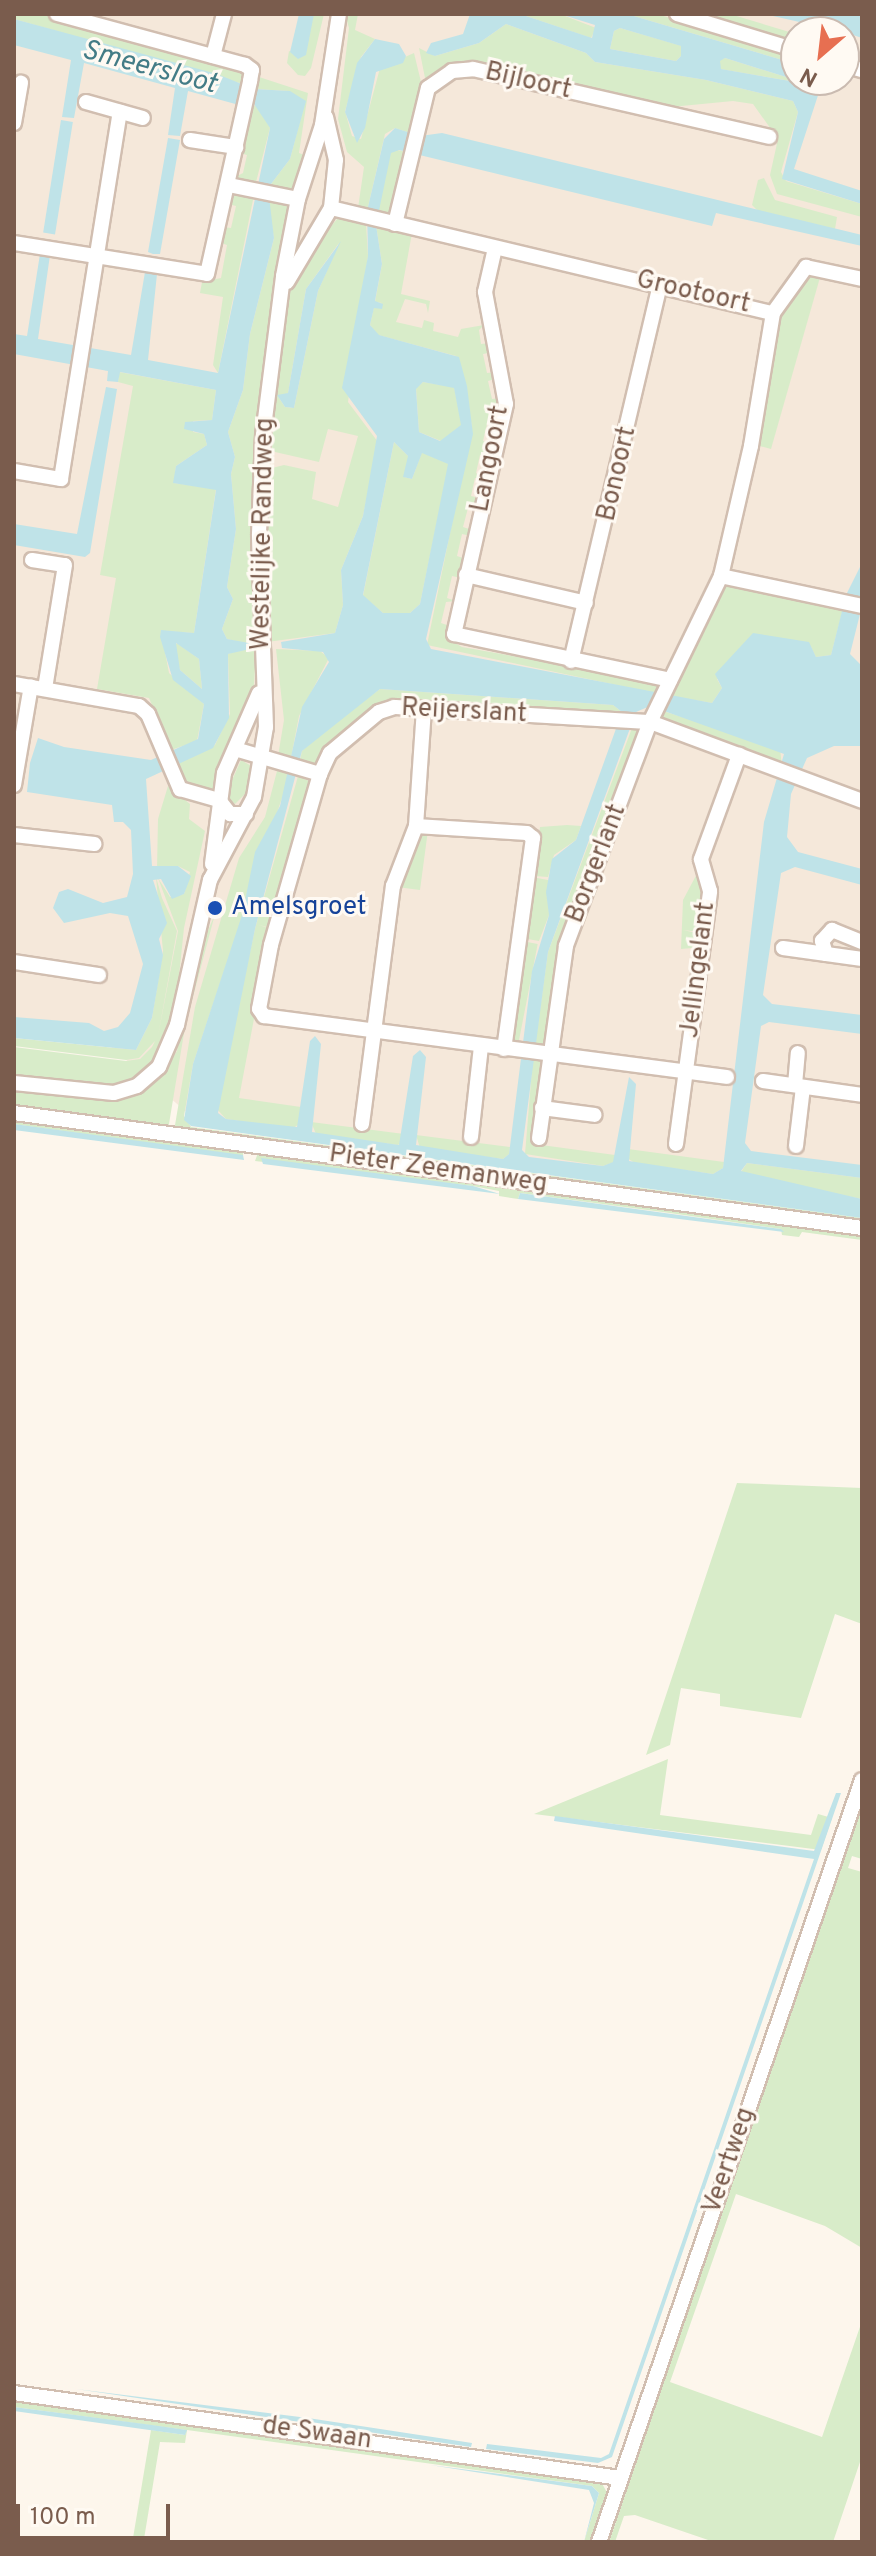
<!DOCTYPE html>
<style>
body{margin:0}
#map{position:relative;width:876px;height:2556px;overflow:hidden;background:#fdf6ec;font-family:Overpass,sans-serif}
div>[style]{position:absolute}
[style*='--x']{left:calc(var(--x)*1px);top:calc(var(--y)*1px);width:calc(var(--w)*1px);rotate:calc(var(--a)*1deg)}
.residential>*{inset:0;background:#f5e8da}
.green>*{inset:0;background:#d8ecc9;transform-origin:0 0}
.water>*{inset:0;background:#bfe3e8;transform-origin:0 0}
.roads{filter:drop-shadow(2px 0 #d1beb0) drop-shadow(-2px 0 #d1beb0) drop-shadow(0 2px #d1beb0) drop-shadow(0 -2px #d1beb0)}
.minor>*{height:14px;margin:-7px;padding:0 7px;transform-origin:7px;border-radius:7px;background:#fff}
.dots>*{width:22px;height:22px;translate:-50% -50%;box-sizing:border-box;border:4px solid #fffaf3;border-radius:50%}
span{translate:-50% -50%;white-space:nowrap;text-align:center;line-height:1.15;-webkit-text-stroke:6px #fffaf3;paint-order:stroke}
.street-label{font-size:26px;color:#7a5c4d}
.transit-label{font-size:26px;color:#164399}
.left{translate:0 -50%;text-align:left}
.water-label{font-size:28px;color:#437c86;font-style:italic}
.frame{position:absolute;inset:0;border:16px solid #7a5c4d;pointer-events:none}
.north{position:absolute;left:780px;top:16px;width:80px;height:80px;box-sizing:border-box;background:#fffaf3;border:2px solid #cabbb1;border-radius:50%;rotate:208deg;font-size:22px;font-weight:700;line-height:32px;text-align:center;color:#7a5c4d}
.north::after{content:'';display:block;margin:auto;width:28px;height:36px;background:#e76f51;clip-path:polygon(50% 0,100% 100%,50% 72%,0 100%)}
.scale{position:absolute;left:16px;top:2504px;width:154px;height:36px;box-sizing:border-box;border:4px solid #7a5c4d;border-top:0;padding-left:10px;font-size:24px;line-height:28px;white-space:nowrap;color:#7a5c4d;-webkit-text-stroke:6px #fffaf3;paint-order:stroke}
</style>
<div id="map">
<div class="residential">
<div style="clip-path:polygon(evenodd,14px 14px,862px 14px,862px 1210px,198px 1122px,102px 1039px,14px 1027px,14px 14px,796px 32px,844px 32px,844px 80px,796px 80px,796px 32px)"></div>
</div>
<div class="green">
<div style="clip-path:polygon(14px 14px,40px 14px,234px 66px,244px 75px,243px 84px,14px 19px)"></div>
<div style="clip-path:polygon(314px 14px,324px 14px,311px 68px,305px 76px,298px 75px,287px 63px,289px 51px,299px 57px)"></div>
<div style="clip-path:polygon(345px 14px,358px 14px,355px 30px,375px 39px,361px 57px,345px 111px,352px 136px,361px 139px,380px 68px,414px 53px,422px 86px,410px 133px,395px 128px,385px 134px,367px 211px,358px 208px,364px 167px,347px 152px,338px 119px,349px 28px)"></div>
<div style="clip-path:polygon(520px 14px,560px 14px,596px 28px,591px 38px)"></div>
<div style="clip-path:polygon(627px 14px,657px 14px,796px 56px,796px 64px)"></div>
<div style="clip-path:polygon(707px 14px,730px 14px,796px 34px,796px 45px)"></div>
<div style="clip-path:polygon(506px 24px,586px 53px,595px 62px,706px 80px,793px 101px,798px 112px,781px 172px,786px 181px,862px 204px,862px 217px,777px 194px,770px 175px,778px 139px,753px 104px,733px 101px,671px 107px,480px 63px,425px 78px,419px 48px,435px 56px,479px 43px)"></div>
<div style="clip-path:polygon(620px 28px,682px 46px,681px 56px,676px 61px,610px 49px,614px 31px)"></div>
<div style="clip-path:polygon(725px 58px,786px 77px,790px 81px,720px 69px,720px 60px)"></div>
<div style="clip-path:polygon(256px 76px,308px 93px,299px 153px,309px 157px,291px 190px,268px 188px,290px 159px,305px 102px,289px 91px,254px 89px)"></div>
<div style="clip-path:polygon(250px 103px,261px 109px,270px 128px,255px 186px,235px 177px,243px 173px,247px 155px,240px 153px)"></div>
<div style="left:406px;top:152px;width:66px;height:15px;rotate:103deg"></div>
<div style="clip-path:polygon(764px 178px,775px 200px,837px 217px,835px 229px,758px 211px,752px 205px,758px 180px)"></div>
<div style="clip-path:polygon(235px 192px,254px 195px,218px 373px,213px 365px,223px 297px,200px 293px,202px 282px,221px 278px,227px 245px,221px 243px,223px 227px,231px 228px,236px 206px,228px 204px)"></div>
<div style="clip-path:polygon(267px 198px,290px 207px,256px 424px,256px 641px,243px 643px,227px 639px,222px 629px,233px 599px,227px 587px,236px 529px,231px 474px,235px 457px,228px 432px,243px 390px,250px 334px,274px 238px)"></div>
<div style="clip-path:polygon(evenodd,338px 218px,366px 223px,368px 256px,348px 402px,378px 442px,363px 516px,341px 570px,343px 605px,335px 633px,267px 642px,268px 469px,284px 465px,316px 472px,312px 499px,338px 507px,358px 436px,328px 429px,319px 462px,275px 452px,269px 445px,287px 298px,315px 245px,338px 218px,339px 243px,318px 291px,294px 408px,285px 407px,279px 398px,288px 393px,306px 289px,339px 243px)"></div>
<div style="clip-path:polygon(376px 225px,412px 233px,401px 294px,430px 301px,428px 313px,426px 304px,405px 299px,396px 322px,422px 328px,424px 320px,434px 323px,433px 331px,458px 337px,461px 329px,484px 325px,479px 330px,481px 344px,491px 343px,493px 352px,483px 354px,487px 373px,496px 372px,498px 378px,488px 381px,492px 399px,501px 398px,500px 413px,490px 412px,483px 441px,492px 444px,489px 457px,480px 455px,476px 473px,484px 479px,475px 478px,471px 496px,480px 498px,477px 510px,468px 508px,463px 527px,472px 530px,471px 536px,462px 534px,457px 556px,466px 559px,461px 578px,452px 576px,447px 598px,456px 601px,446px 602px,441px 623px,450px 626px,448px 639px,462px 647px,657px 682px,659px 694px,427px 645px,472px 426px,456px 356px,378px 335px,370px 325px,374px 307px,382px 303px,375px 302px,382px 264px)"></div>
<div style="clip-path:polygon(808px 274px,821px 274px,771px 449px,756px 445px,778px 316px)"></div>
<div style="clip-path:polygon(119px 372px,216px 390px,212px 420px,193px 421px,193px 432px,204px 434px,207px 445px,176px 466px,174px 483px,216px 489px,194px 633px,161px 631px,169px 673px,204px 704px,197px 741px,171px 750px,149px 698px,97px 689px,116px 578px,100px 575px,133px 386px,118px 382px)"></div>
<div style="clip-path:polygon(423px 382px,454px 387px,462px 425px,441px 441px,419px 432px,416px 388px)"></div>
<div style="clip-path:polygon(394px 442px,409px 457px,404px 477px,412px 479px,422px 452px,449px 464px,420px 604px,410px 613px,383px 613px,363px 596px)"></div>
<div style="clip-path:polygon(725px 584px,843px 609px,831px 655px,816px 657px,811px 647px,717px 679px,722px 688px,712px 703px,670px 696px)"></div>
<div style="clip-path:polygon(177px 643px,199px 659px,202px 689px,180px 670px,173px 648px)"></div>
<div style="clip-path:polygon(243px 649px,256px 649px,253px 705px,216px 788px,206px 793px,187px 788px,177px 764px,215px 745px,230px 714px,228px 654px)"></div>
<div style="clip-path:polygon(276px 649px,320px 651px,329px 658px,299px 716px,290px 763px,278px 756px,284px 720px)"></div>
<div style="clip-path:polygon(380px 689px,613px 705px,622px 712px,395px 702px,314px 766px,299px 765px,302px 751px,324px 730px)"></div>
<div style="clip-path:polygon(663px 711px,780px 748px,782px 767px,662px 720px)"></div>
<div style="clip-path:polygon(632px 728px,639px 732px,549px 1010px,546px 1047px,535px 1046px,548px 952px)"></div>
<div style="clip-path:polygon(241px 760px,253px 767px,246px 793px,235px 804px,228px 798px,229px 787px)"></div>
<div style="clip-path:polygon(277px 771px,290px 774px,193px 1064px,184px 1116px,191px 1127px,862px 1218px,862px 1225px,174px 1131px,195px 1007px,239px 858px,265px 817px)"></div>
<div style="clip-path:polygon(298px 776px,311px 782px,271px 928px,259px 925px,271px 929px,239px 1098px,301px 1107px,299px 1124px,292px 1129px,226px 1119px,216px 1108px,255px 929px)"></div>
<div style="clip-path:polygon(168px 786px,190px 804px,189px 819px,205px 831px,184px 928px,175px 1014px,157px 1058px,130px 1080px,100px 1087px,14px 1078px,14px 1047px,126px 1061px,140px 1059px,152px 1047px,155px 1041px,139px 1058px,126px 1060px,14px 1046px,14px 1038px,136px 1050px,152px 1018px,163px 951px,156px 877px,162px 898px,177px 931px,158px 1036px,178px 931px,158px 878px,170px 897px,184px 894px,190px 872px,178px 866px,157px 869px,158px 819px)"></div>
<div style="clip-path:polygon(567px 825px,581px 826px,576px 840px,554px 855px,548px 877px,534px 876px,540px 827px)"></div>
<div style="clip-path:polygon(428px 830px,420px 890px,397px 887px,420px 832px)"></div>
<div style="clip-path:polygon(699px 870px,705px 888px,700px 932px,683px 930px,697px 933px,692px 948px,681px 949px,683px 900px)"></div>
<div style="clip-path:polygon(532px 877px,548px 880px,549px 915px,539px 941px,522px 938px)"></div>
<div style="clip-path:polygon(215px 914px,185px 1027px,168px 1130px,14px 1110px,14px 1089px,112px 1100px,140px 1093px,159px 1079px,177px 1051px,194px 964px)"></div>
<div style="left:522px;top:941px;width:16px;height:102px;rotate:11deg"></div>
<div style="clip-path:polygon(533px 1057px,545px 1058px,534px 1144px,615px 1155px,614px 1162px,603px 1166px,525px 1154px)"></div>
<div style="left:14px;top:1117px;width:232px;height:7px;rotate:8deg"></div>
<div style="clip-path:polygon(311px 1122px,404px 1134px,403px 1141px,398px 1145px,316px 1134px)"></div>
<div style="clip-path:polygon(416px 1135px,510px 1147px,509px 1154px,503px 1159px,420px 1148px)"></div>
<div style="clip-path:polygon(628px 1149px,724px 1162px,723px 1168px,713px 1174px,635px 1163px,627px 1158px)"></div>
<div style="clip-path:polygon(259px 1150px,862px 1232px,862px 1240px,802px 1232px,799px 1237px,782px 1235px,781px 1229px,670px 1213px,520px 1193px,518px 1199px,499px 1196px,499px 1191px,473px 1186px,255px 1161px)"></div>
<div style="clip-path:polygon(747px 1163px,862px 1178px,862px 1199px,746px 1176px,741px 1172px)"></div>
<div style="clip-path:polygon(737px 1483px,862px 1488px,862px 1624px,835px 1614px,801px 1718px,720px 1706px,720px 1694px,681px 1688px,670px 1745px,646px 1755px)"></div>
<div style="clip-path:polygon(668px 1759px,660px 1815px,811px 1835px,818px 1814px,832px 1818px,821px 1850px,534px 1814px)"></div>
<div style="clip-path:polygon(862px 1803px,862px 1859px,852px 1856px,848px 1868px,862px 1872px,862px 2248px,825px 2226px,736px 2194px,670px 2382px,822px 2437px,862px 2321px,862px 2456px,833px 2542px,714px 2542px,635px 2515px,624px 2516px,615px 2542px,609px 2542px)"></div>
<div style="clip-path:polygon(14px 2398px,600px 2480px,609px 2496px,594px 2542px,584px 2542px,599px 2493px,592px 2486px,187px 2430px,185px 2443px,160px 2442px,144px 2539px,133px 2538px,151px 2430px,185px 2435px,186px 2430px,14px 2407px)"></div>
</div>
<div class="water">
<div style="clip-path:polygon(299px 14px,314px 14px,306px 55px,298px 59px,290px 52px)"></div>
<div style="clip-path:polygon(evenodd,470px 14px,520px 14px,592px 38px,595px 25px,560px 14px,627px 14px,796px 64px,796px 80px,823px 80px,794px 169px,862px 191px,862px 204px,782px 179px,798px 112px,793px 101px,706px 80px,595px 62px,586px 53px,506px 24px,479px 43px,435px 56px,426px 53px,431px 43px,463px 34px,470px 14px,620px 28px,681px 46px,681px 56px,676px 61px,610px 49px,614px 31px,620px 28px,470px 14px,725px 58px,786px 77px,790px 81px,721px 69px,720px 61px,725px 58px)"></div>
<div style="clip-path:polygon(764px 14px,862px 14px,862px 38px,844px 32px)"></div>
<div style="clip-path:polygon(evenodd,14px 19px,217px 74px,254px 89px,290px 91px,306px 101px,290px 159px,268px 188px,274px 238px,250px 334px,243px 390px,228px 432px,235px 457px,231px 474px,236px 529px,227px 587px,233px 599px,222px 629px,227px 639px,249px 643px,250px 649px,228px 654px,229px 718px,213px 748px,146px 779px,152px 866px,178px 866px,191px 876px,184px 894px,172px 899px,161px 879px,153px 880px,167px 923px,159px 939px,163px 955px,152px 1018px,136px 1050px,14px 1038px,14px 1017px,89px 1023px,104px 1031px,118px 1027px,130px 1013px,143px 964px,128px 916px,110px 913px,64px 923px,53px 908px,59px 892px,68px 889px,103px 903px,127px 897px,133px 874px,131px 830px,123px 822px,114px 822px,112px 805px,27px 792px,30px 763px,38px 738px,64px 747px,151px 760px,198px 739px,204px 704px,173px 680px,160px 637px,161px 630px,194px 633px,216px 490px,173px 483px,176px 466px,207px 445px,204px 434px,184px 429px,185px 422px,212px 420px,216px 390px,120px 372px,118px 382px,107px 381px,108px 371px,14px 354px,14px 334px,27px 336px,40px 254px,50px 255px,38px 339px,131px 355px,145px 272px,157px 274px,148px 360px,218px 373px,270px 128px,254px 104px,240px 101px,239px 105px,188px 91px,180px 136px,168px 135px,175px 88px,84px 63px,74px 118px,62px 117px,71px 60px,14px 45px,14px 19px,176px 643px,199px 659px,202px 689px,180px 670px,176px 643px)"></div>
<div style="clip-path:polygon(375px 39px,399px 44px,406px 56px,403px 63px,376px 72px,365px 128px,357px 143px,345px 112px,357px 63px)"></div>
<div style="left:61px;top:120px;width:12px;height:114px;rotate:9deg"></div>
<div style="clip-path:polygon(evenodd,395px 128px,420px 136px,442px 133px,862px 235px,862px 246px,716px 213px,712px 226px,399px 150px,391px 153px,376px 225px,382px 264px,375px 301px,383px 304px,382px 309px,374px 308px,370px 325px,379px 335px,459px 357px,467px 386px,473px 434px,426px 639px,431px 649px,712px 703px,722px 688px,715px 674px,753px 633px,809px 642px,816px 657px,831px 655px,846px 595px,862px 563px,862px 606px,850px 654px,862px 666px,862px 746px,834px 746px,807px 758px,791px 794px,787px 837px,798px 852px,862px 869px,862px 885px,795px 867px,781px 873px,763px 995px,772px 1004px,862px 1015px,862px 1034px,769px 1022px,761px 1026px,745px 1143px,751px 1151px,862px 1165px,862px 1178px,747px 1163px,741px 1171px,862px 1199px,862px 1218px,191px 1126px,184px 1120px,193px 1064px,242px 915px,255px 852px,280px 806px,302px 707px,329px 662px,323px 652px,282px 648px,281px 642px,335px 633px,343px 605px,341px 570px,363px 516px,377px 436px,342px 388px,368px 256px,367px 211px,384px 139px,395px 128px,423px 382px,454px 388px,461px 425px,440px 441px,419px 432px,416px 389px,423px 382px,395px 128px,394px 442px,408px 456px,403px 477px,412px 479px,422px 453px,448px 464px,420px 604px,410px 613px,383px 613px,363px 595px,394px 442px,395px 128px,380px 689px,613px 705px,622px 712px,576px 840px,552px 859px,546px 892px,549px 915px,532px 971px,509px 1154px,503px 1159px,416px 1145px,426px 1057px,420px 1050px,413px 1056px,399px 1145px,312px 1132px,321px 1044px,315px 1036px,310px 1041px,297px 1127px,226px 1119px,218px 1113px,255px 929px,302px 751px,380px 689px,395px 128px,650px 706px,784px 754px,764px 822px,723px 1168px,713px 1174px,629px 1161px,636px 1084px,629px 1077px,613px 1162px,603px 1166px,529px 1157px,522px 1150px,548px 952px,636px 712px,650px 706px)"></div>
<div style="clip-path:polygon(168px 138px,180px 140px,160px 254px,153px 254px,148px 252px)"></div>
<div style="clip-path:polygon(341px 241px,318px 291px,294px 408px,285px 407px,277px 395px,288px 393px,306px 289px)"></div>
<div style="clip-path:polygon(106px 387px,117px 389px,90px 553px,85px 557px,14px 545px,14px 524px,77px 534px)"></div>
<div style="clip-path:polygon(14px 1124px,243px 1155px,244px 1160px,14px 1130px)"></div>
<div style="clip-path:polygon(261px 1158px,473px 1186px,500px 1194px,263px 1164px)"></div>
<div style="clip-path:polygon(520px 1193px,781px 1229px,784px 1232px,518px 1199px)"></div>
<div style="clip-path:polygon(836px 1793px,841px 1793px,612px 2457px,598px 2463px,486px 2449px,487px 2444px,601px 2458px,609px 2454px,814px 1859px,554px 1821px,555px 1816px,814px 1851px)"></div>
<div style="clip-path:polygon(76px 2389px,308px 2418px,472px 2443px,471px 2447px)"></div>
<div style="clip-path:polygon(14px 2407px,152px 2425px,187px 2430px,185px 2435px,14px 2411px)"></div>
<div style="clip-path:polygon(430px 2465px,592px 2486px,599px 2493px,584px 2542px,594px 2503px,589px 2490px)"></div>
</div>
<div class="roads">
<div class="minor">
<div style="--x:677;--y:14;--w:124;--a:16.8"></div>
<div style="--x:213;--y:56;--w:43;--a:-75.3"></div>
<div style="--x:844;--y:65;--w:19;--a:16"></div>
<div style="--x:86;--y:102;--w:59;--a:15.7"></div>
<div style="--x:14;--y:123;--w:41;--a:-80.1"></div>
<div style="--x:190;--y:140;--w:47;--a:8.7"></div>
<div style="--x:229;--y:185;--w:70;--a:11.5"></div>
<div style="--x:331;--y:208;--w:454;--a:13.4"></div>
<div style="--x:773;--y:313;--w:135;--a:99.4"></div>
<div style="--x:751;--y:446;--w:133;--a:103"></div>
<div style="--x:721;--y:576;--w:162;--a:115.9"></div>
<div style="--x:650;--y:722;--w:239;--a:110.6"></div>
<div style="--x:566;--y:946;--w:194;--a:98"></div>
<div style="--x:395;--y:224;--w:140;--a:-76.4"></div>
<div style="--x:428;--y:88;--w:29;--a:-35"></div>
<div style="--x:452;--y:71;--w:21;--a:-5"></div>
<div style="--x:473;--y:69;--w:304;--a:12.9"></div>
<div style="--x:14;--y:243;--w:195;--a:9.1"></div>
<div style="--x:207;--y:274;--w:198;--a:-77.4"></div>
<div style="--x:250;--y:81;--w:11;--a:-80"></div>
<div style="--x:252;--y:70;--w:9;--a:-144"></div>
<div style="--x:245;--y:65;--w:195;--a:-164.8"></div>
<div style="--x:495;--y:248;--w:45;--a:102.8"></div>
<div style="--x:485;--y:292;--w:114;--a:79.4"></div>
<div style="--x:506;--y:404;--w:236;--a:102.7"></div>
<div style="--x:454;--y:634;--w:221;--a:12"></div>
<div style="--x:287;--y:282;--w:86;--a:-59.3"></div>
<div style="--x:331;--y:208;--w:48;--a:-84.1"></div>
<div style="--x:336;--y:160;--w:44;--a:-103.1"></div>
<div style="--x:773;--y:313;--w:57;--a:-54.3"></div>
<div style="--x:806;--y:267;--w:57;--a:12.1"></div>
<div style="--x:14;--y:471;--w:48;--a:9.7"></div>
<div style="--x:61;--y:479;--w:372;--a:-80.9"></div>
<div style="--x:32;--y:560;--w:33;--a:9"></div>
<div style="--x:65;--y:565;--w:125;--a:99.2"></div>
<div style="--x:466;--y:575;--w:123;--a:13.1"></div>
<div style="--x:721;--y:576;--w:144;--a:12"></div>
<div style="--x:571;--y:661;--w:386;--a:-76.7"></div>
<div style="--x:14;--y:684;--w:127;--a:10"></div>
<div style="--x:139;--y:706;--w:12;--a:42"></div>
<div style="--x:148;--y:714;--w:82;--a:66.9"></div>
<div style="--x:180;--y:789;--w:41;--a:15.8"></div>
<div style="--x:219;--y:800;--w:18;--a:52"></div>
<div style="--x:230;--y:814;--w:16;--a:0"></div>
<div style="--x:235;--y:749;--w:89;--a:16.4"></div>
<div style="--x:320;--y:774;--w:23;--a:-65"></div>
<div style="--x:330;--y:753;--w:64;--a:-39.9"></div>
<div style="--x:379;--y:712;--w:16;--a:-18"></div>
<div style="--x:394;--y:707;--w:256;--a:3.4"></div>
<div style="--x:650;--y:722;--w:226;--a:20.4"></div>
<div style="--x:320;--y:774;--w:178;--a:106"></div>
<div style="--x:271;--y:945;--w:65;--a:100.6"></div>
<div style="--x:259;--y:1009;--w:9;--a:54"></div>
<div style="--x:264;--y:1016;--w:467;--a:7.5"></div>
<div style="--x:14;--y:785;--w:100;--a:-80.3"></div>
<div style="--x:416;--y:826;--w:111;--a:3.6"></div>
<div style="--x:527;--y:833;--w:8;--a:40"></div>
<div style="--x:533;--y:838;--w:213;--a:97.8"></div>
<div style="--x:14;--y:835;--w:81;--a:6.4"></div>
<div style="--x:212;--y:864;--w:92;--a:-82.5"></div>
<div style="--x:224;--y:773;--w:87;--a:-66.4"></div>
<div style="--x:783;--y:948;--w:80;--a:7.9"></div>
<div style="--x:826;--y:954;--w:14;--a:-107"></div>
<div style="--x:822;--y:941;--w:15;--a:-48"></div>
<div style="--x:832;--y:930;--w:32;--a:22"></div>
<div style="--x:14;--y:962;--w:86;--a:8.7"></div>
<div style="--x:763;--y:1081;--w:100;--a:8"></div>
<div style="--x:14;--y:1083;--w:100;--a:5.7"></div>
<div style="--x:114;--y:1093;--w:24;--a:-17"></div>
<div style="--x:137;--y:1086;--w:29;--a:-41"></div>
<div style="--x:159;--y:1067;--w:46;--a:-66.8"></div>
<div style="--x:177;--y:1025;--w:149;--a:-77.2"></div>
<div style="--x:210;--y:880;--w:94;--a:-62.1"></div>
<div style="--x:254;--y:797;--w:71;--a:-80.3"></div>
<div style="--x:266;--y:727;--w:193;--a:-92.1"></div>
<div style="--x:259;--y:534;--w:99;--a:-87.7"></div>
<div style="--x:263;--y:435;--w:160;--a:-82.8"></div>
<div style="--x:283;--y:276;--w:78;--a:-79"></div>
<div style="--x:298;--y:199;--w:78;--a:-72"></div>
<div style="--x:322;--y:125;--w:112;--a:-81.3"></div>
<div style="--x:795;--y:1085;--w:32;--a:-85"></div>
<div style="--x:542;--y:1108;--w:53;--a:7.5"></div>
<div style="--x:14;--y:1113;--w:856;--a:7.72"></div>
<div style="--x:362;--y:1124;--w:240;--a:-82.6"></div>
<div style="--x:393;--y:886;--w:64;--a:-69"></div>
<div style="--x:416;--y:826;--w:117;--a:-86.1"></div>
<div style="--x:471;--y:1137;--w:92;--a:-83.7"></div>
<div style="--x:676;--y:1144;--w:255;--a:-82.3"></div>
<div style="--x:710;--y:891;--w:33;--a:-106"></div>
<div style="--x:701;--y:859;--w:111;--a:-69.9"></div>
<div style="--x:796;--y:1146;--w:59;--a:-83.2"></div>
<div style="--x:14;--y:2393;--w:612;--a:7.98"></div>
<div style="--x:599;--y:2542;--w:806;--a:-70.96"></div>
</div>
</div>
<div class="dots">
<div style="left:215px;top:908px;background:#1a4fb4"></div>
</div>
<div class="street-label">
<span style="left:528px;top:82px;rotate:13deg">Bijloort</span>
<span style="left:693px;top:293px;rotate:13deg">Grootoort</span>
<span style="left:491px;top:459px;rotate:-79deg">Langoort</span>
<span style="left:618px;top:474px;rotate:-77deg">Bonoort</span>
<span style="left:264px;top:534px;rotate:-89deg">Westelijke Randweg</span>
<span style="left:464px;top:712px;rotate:3deg">Reijerslant</span>
<span style="left:597px;top:864px;rotate:-69deg">Borgerlant</span>
<span style="left:699px;top:970px;rotate:-83deg">Jellingelant</span>
<span style="left:438px;top:1170px;rotate:8deg">Pieter Zeemanweg</span>
<span style="left:730px;top:2161px;rotate:-71deg">Veertweg</span>
<span style="left:317px;top:2434px;rotate:8deg">de Swaan</span>
</div>
<div class="transit-label">
<span class="left" style="left:231px;top:908px">Amelsgroet</span>
</div>
<div class="water-label">
<span style="left:149px;top:68px;rotate:15deg">Smeersloot</span>
</div>
<div class="frame"></div>
<div class="north">N</div>
<div class="scale">100 m</div>
</div>
